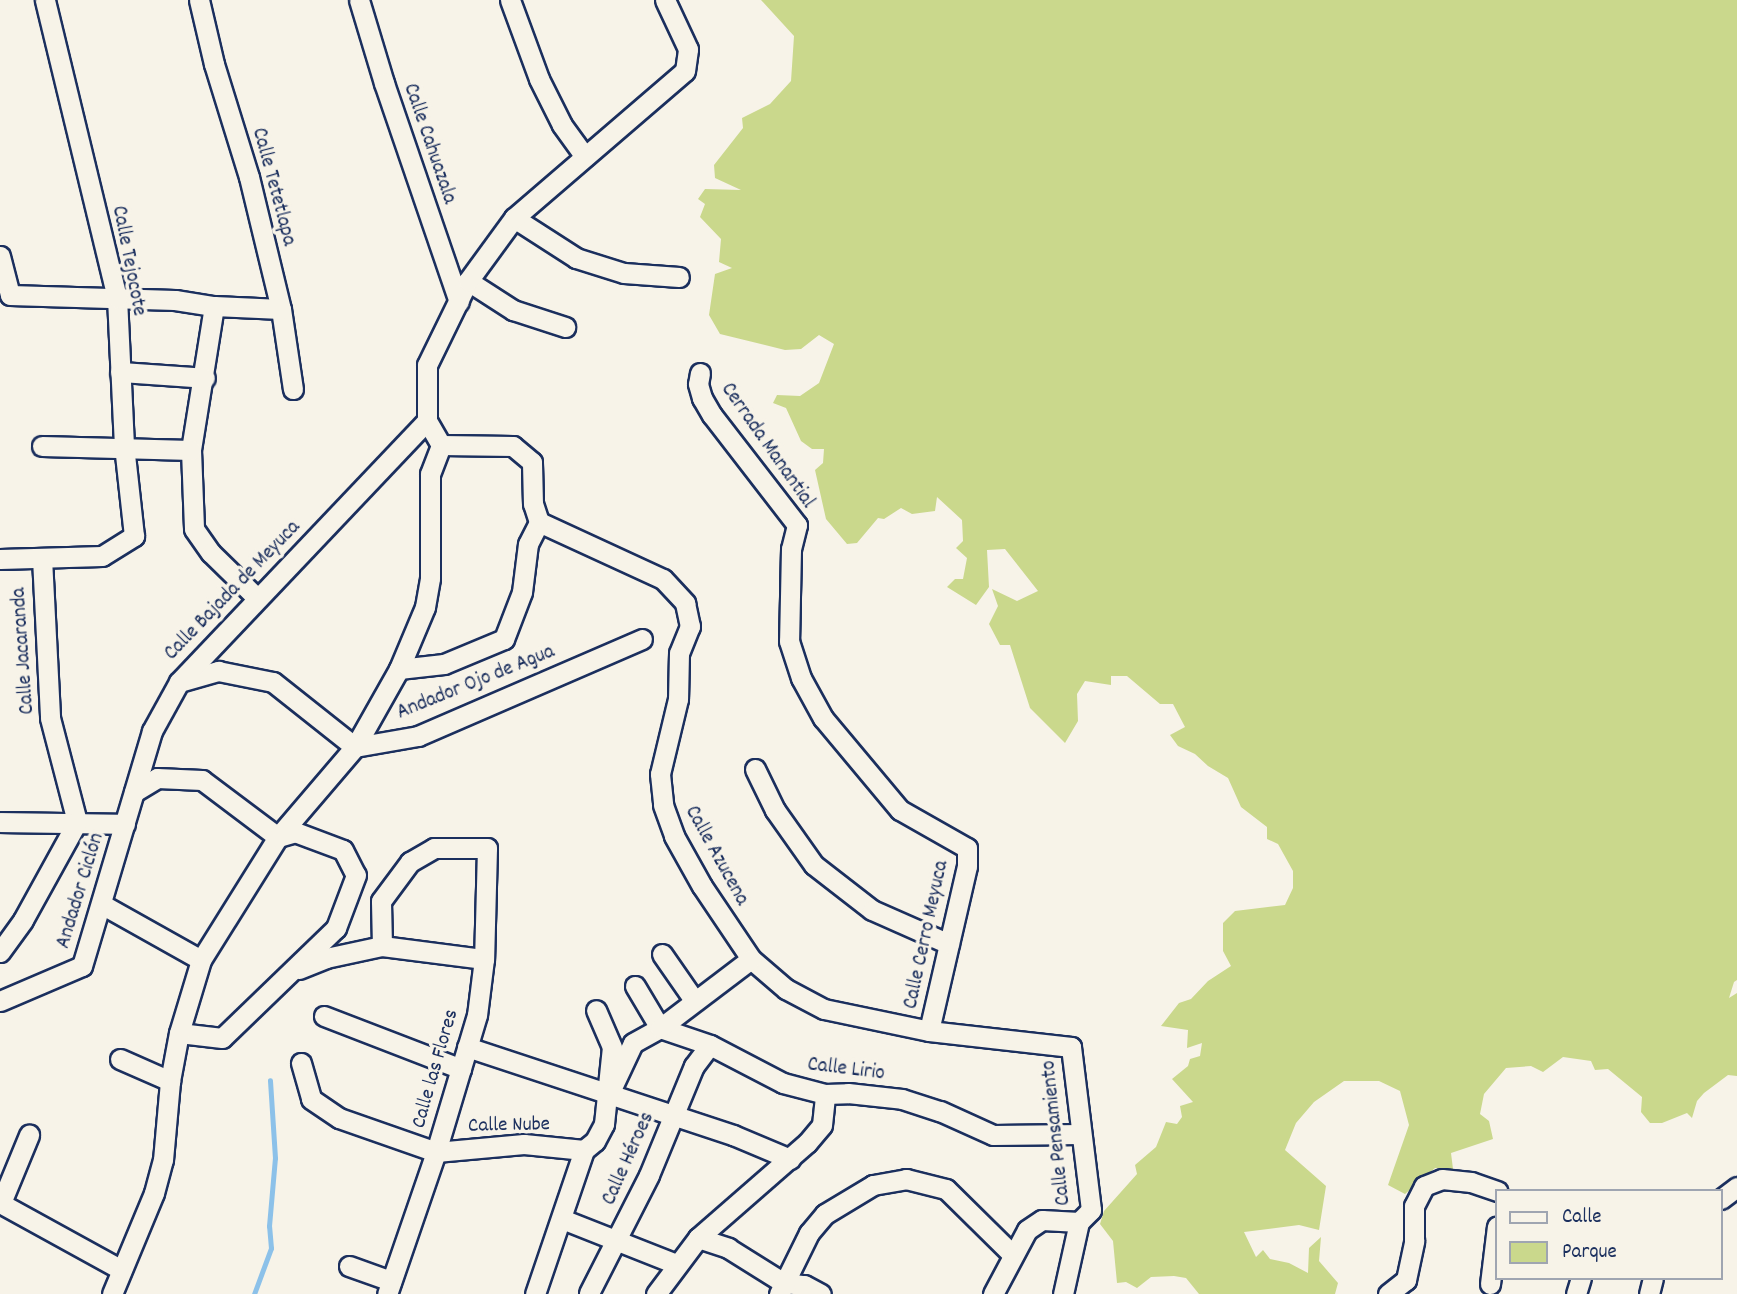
<!DOCTYPE html>
<meta charset="utf-8">
<style>
body{margin:0}
#map{position:relative;width:1737px;height:1294px;overflow:hidden;background:#f7f3e8;font-family:Dekko,sans-serif}
div>[style]{position:absolute}
[style*='--x']{left:calc(var(--x)*1px);top:calc(var(--y)*1px);width:calc(var(--w)*1px);rotate:calc(var(--a)*1deg)}
.green>*{inset:0;background:#cad88c}
.stream>*{height:5px;margin:-2.5px;padding:0 2.5px;transform-origin:2.5px;border-radius:2.5px;background:#8cc1e9}
.roads{filter:drop-shadow(2px 0 #1b2f5e) drop-shadow(-2px 0 #1b2f5e) drop-shadow(0 2px #1b2f5e) drop-shadow(0 -2px #1b2f5e)}
.street>*{height:19px;margin:-9.5px;padding:0 9.5px;transform-origin:9.5px;border-radius:9.5px;background:#f7f3e8}
span{translate:-50% -50%;white-space:nowrap;text-align:center;line-height:1.15;-webkit-text-stroke:7px #f7f3e8;paint-order:stroke}
.street-label{font-size:21px;color:#1b2f5e}
.legend{position:absolute;left:1495px;top:1189px;width:228px;height:91px;box-sizing:border-box;background:#f7f3e8;border:2px solid #9fa5b1;margin:0;padding:9px 12px;list-style:none;font-size:21px;color:#1b2f5e}
.legend li{display:flex;align-items:center;gap:14px;height:35px}
.legend b{width:35px;border:2px solid #9fa5b1}
</style>
<div id="map">
<div class="green">
<div style="clip-path:polygon(761px 0,1737px 0,1737px 980px,1734px 982px,1729px 998px,1737px 993px,1737px 1076px,1728px 1075px,1704px 1093px,1697px 1101px,1692px 1118px,1687px 1113px,1662px 1123px,1650px 1123px,1641px 1112px,1642px 1097px,1608px 1069px,1595px 1070px,1591px 1061px,1563px 1057px,1543px 1072px,1531px 1066px,1506px 1068px,1484px 1094px,1480px 1114px,1489px 1121px,1493px 1139px,1451px 1153px,1453px 1169px,1435px 1168px,1405px 1194px,1388px 1185px,1409px 1125px,1400px 1091px,1379px 1081px,1344px 1081px,1314px 1102px,1296px 1123px,1285px 1150px,1326px 1186px,1319px 1230px,1299px 1225px,1244px 1232px,1256px 1257px,1263px 1250px,1270px 1259px,1289px 1263px,1308px 1273px,1309px 1248px,1321px 1237px,1319px 1261px,1338px 1283px,1335px 1294px,1199px 1294px,1186px 1278px,1174px 1276px,1151px 1277px,1137px 1288px,1126px 1282px,1117px 1283px,1113px 1241px,1100px 1224px,1104px 1211px,1137px 1174px,1135px 1165px,1156px 1147px,1166px 1122px,1177px 1124px,1182px 1117px,1180px 1106px,1193px 1102px,1172px 1079px,1188px 1066px,1190px 1059px,1200px 1056px,1202px 1043px,1187px 1048px,1188px 1030px,1161px 1026px,1179px 1003px,1191px 999px,1208px 981px,1231px 966px,1223px 951px,1223px 923px,1235px 911px,1285px 905px,1293px 888px,1293px 871px,1278px 844px,1267px 839px,1267px 827px,1241px 807px,1228px 778px,1208px 766px,1195px 754px,1178px 746px,1170px 735px,1185px 727px,1173px 704px,1160px 704px,1127px 676px,1111px 676px,1111px 685px,1085px 681px,1077px 694px,1078px 721px,1065px 743px,1030px 708px,1010px 645px,1000px 645px,989px 624px,998px 606px,992px 589px,1017px 601px,1038px 591px,1005px 549px,987px 550px,989px 587px,976px 605px,947px 587px,955px 579px,963px 579px,967px 558px,956px 548px,963px 541px,962px 520px,937px 497px,935px 511px,912px 514px,901px 508px,884px 519px,878px 518px,857px 543px,847px 544px,826px 519px,815px 470px,823px 463px,824px 449px,812px 449px,801px 441px,786px 408px,773px 403px,777px 395px,800px 396px,819px 383px,834px 344px,819px 335px,801px 349px,785px 350px,720px 334px,709px 315px,715px 274px,732px 268px,719px 262px,721px 239px,700px 217px,705px 204px,698px 199px,705px 189px,741px 190px,715px 178px,714px 165px,743px 128px,742px 118px,770px 104px,791px 81px,794px 36px)"></div>
</div>
<div class="stream">
<div style="--x:254;--y:1294;--w:49;--a:-69.7"></div>
<div style="--x:271;--y:1248;--w:22;--a:-95"></div>
<div style="--x:269;--y:1226;--w:68;--a:-85"></div>
<div style="--x:275;--y:1158;--w:78;--a:-93.7"></div>
</div>
<div class="roads">
<div class="street">
<div style="--x:199;--y:0;--w:66;--a:76.8"></div>
<div style="--x:214;--y:64;--w:118;--a:72.8"></div>
<div style="--x:249;--y:177;--w:136;--a:76.4"></div>
<div style="--x:281;--y:309;--w:81;--a:81.5"></div>
<div style="--x:359;--y:0;--w:87;--a:73.2"></div>
<div style="--x:384;--y:83;--w:231;--a:71.1"></div>
<div style="--x:510;--y:0;--w:84;--a:69.8"></div>
<div style="--x:539;--y:79;--w:51;--a:63.4"></div>
<div style="--x:562;--y:125;--w:39;--a:54"></div>
<div style="--x:514;--y:218;--w:74;--a:32.8"></div>
<div style="--x:576;--y:258;--w:50;--a:17.4"></div>
<div style="--x:624;--y:273;--w:55;--a:4.2"></div>
<div style="--x:0;--y:256;--w:40;--a:75.6"></div>
<div style="--x:10;--y:295;--w:165;--a:1.7"></div>
<div style="--x:175;--y:300;--w:39;--a:9"></div>
<div style="--x:214;--y:306;--w:67;--a:2.6"></div>
<div style="--x:468;--y:281;--w:54;--a:32.8"></div>
<div style="--x:513;--y:310;--w:55;--a:18.1"></div>
<div style="--x:214;--y:306;--w:146;--a:99.1"></div>
<div style="--x:191;--y:450;--w:79;--a:87.8"></div>
<div style="--x:194;--y:529;--w:29;--a:55"></div>
<div style="--x:211;--y:553;--w:63;--a:44.4"></div>
<div style="--x:120;--y:372;--w:85;--a:4"></div>
<div style="--x:700;--y:373;--w:11;--a:100"></div>
<div style="--x:698;--y:384;--w:15;--a:74"></div>
<div style="--x:702;--y:398;--w:20;--a:60"></div>
<div style="--x:712;--y:415;--w:139;--a:52.3"></div>
<div style="--x:797;--y:525;--w:25;--a:104"></div>
<div style="--x:791;--y:549;--w:92;--a:91.2"></div>
<div style="--x:789;--y:641;--w:39;--a:72"></div>
<div style="--x:801;--y:678;--w:46;--a:61.2"></div>
<div style="--x:823;--y:718;--w:120;--a:50.1"></div>
<div style="--x:900;--y:810;--w:77;--a:29.6"></div>
<div style="--x:967;--y:848;--w:18;--a:90"></div>
<div style="--x:967;--y:866;--w:169;--a:103"></div>
<div style="--x:42;--y:446;--w:149;--a:1.5"></div>
<div style="--x:539;--y:522;--w:136;--a:24.7"></div>
<div style="--x:663;--y:579;--w:33;--a:47"></div>
<div style="--x:685;--y:603;--w:24;--a:78"></div>
<div style="--x:690;--y:626;--w:29;--a:112"></div>
<div style="--x:679;--y:653;--w:46;--a:91.2"></div>
<div style="--x:678;--y:699;--w:77;--a:103.5"></div>
<div style="--x:660;--y:774;--w:31;--a:84"></div>
<div style="--x:663;--y:805;--w:33;--a:70"></div>
<div style="--x:674;--y:836;--w:57;--a:60.8"></div>
<div style="--x:702;--y:886;--w:88;--a:56.1"></div>
<div style="--x:751;--y:959;--w:46;--a:40.6"></div>
<div style="--x:786;--y:989;--w:43;--a:27.8"></div>
<div style="--x:824;--y:1009;--w:107;--a:11.8"></div>
<div style="--x:929;--y:1031;--w:143;--a:6.4"></div>
<div style="--x:1071;--y:1047;--w:164;--a:83"></div>
<div style="--x:1091;--y:1210;--w:17;--a:135"></div>
<div style="--x:1079;--y:1222;--w:74;--a:102.5"></div>
<div style="--x:42;--y:558;--w:160;--a:87.1"></div>
<div style="--x:50;--y:718;--w:107;--a:75.4"></div>
<div style="--x:0;--y:559;--w:102;--a:-1.7"></div>
<div style="--x:102;--y:556;--w:38;--a:-32"></div>
<div style="--x:134;--y:536;--w:91;--a:-96.3"></div>
<div style="--x:124;--y:446;--w:148;--a:-92.7"></div>
<div style="--x:117;--y:298;--w:307;--a:-103.6"></div>
<div style="--x:399;--y:669;--w:45;--a:-6.3"></div>
<div style="--x:444;--y:664;--w:65;--a:-22.6"></div>
<div style="--x:504;--y:639;--w:50;--a:-69"></div>
<div style="--x:522;--y:592;--w:48;--a:-82.9"></div>
<div style="--x:528;--y:544;--w:25;--a:-63"></div>
<div style="--x:539;--y:522;--w:19;--a:-108"></div>
<div style="--x:533;--y:504;--w:42;--a:-91.4"></div>
<div style="--x:532;--y:462;--w:25;--a:-140"></div>
<div style="--x:513;--y:446;--w:72;--a:-179.2"></div>
<div style="--x:179;--y:682;--w:41;--a:-15.8"></div>
<div style="--x:218;--y:671;--w:56;--a:11.3"></div>
<div style="--x:273;--y:682;--w:105;--a:38.4"></div>
<div style="--x:355;--y:747;--w:64;--a:-9.9"></div>
<div style="--x:418;--y:736;--w:244;--a:-23.4"></div>
<div style="--x:755;--y:769;--w:46;--a:64"></div>
<div style="--x:775;--y:810;--w:67;--a:54.7"></div>
<div style="--x:814;--y:865;--w:73;--a:37.8"></div>
<div style="--x:872;--y:910;--w:84;--a:23.8"></div>
<div style="--x:134;--y:792;--w:27;--a:-31"></div>
<div style="--x:157;--y:778;--w:45;--a:2.5"></div>
<div style="--x:202;--y:780;--w:95;--a:36.9"></div>
<div style="--x:278;--y:837;--w:18;--a:-16"></div>
<div style="--x:295;--y:832;--w:51;--a:20.6"></div>
<div style="--x:343;--y:850;--w:28;--a:63"></div>
<div style="--x:356;--y:875;--w:57;--a:110.7"></div>
<div style="--x:336;--y:928;--w:158;--a:136"></div>
<div style="--x:222;--y:1038;--w:43;--a:-173.4"></div>
<div style="--x:0;--y:822;--w:125;--a:0.9"></div>
<div style="--x:103;--y:905;--w:112;--a:29.3"></div>
<div style="--x:382;--y:946;--w:45;--a:-91.3"></div>
<div style="--x:381;--y:901;--w:49;--a:-53.4"></div>
<div style="--x:410;--y:862;--w:28;--a:-30"></div>
<div style="--x:434;--y:848;--w:53;--a:0"></div>
<div style="--x:487;--y:848;--w:111;--a:91.5"></div>
<div style="--x:484;--y:959;--w:56;--a:97.1"></div>
<div style="--x:477;--y:1015;--w:143;--a:106.7"></div>
<div style="--x:436;--y:1152;--w:150;--a:109"></div>
<div style="--x:0;--y:952;--w:39;--a:-54"></div>
<div style="--x:23;--y:920;--w:112;--a:-61.1"></div>
<div style="--x:662;--y:954;--w:56;--a:55.2"></div>
<div style="--x:299;--y:969;--w:29;--a:-22"></div>
<div style="--x:326;--y:958;--w:57;--a:-12.1"></div>
<div style="--x:382;--y:946;--w:103;--a:7.3"></div>
<div style="--x:635;--y:986;--w:49;--a:59.2"></div>
<div style="--x:660;--y:1028;--w:53;--a:18.8"></div>
<div style="--x:710;--y:1045;--w:82;--a:27.5"></div>
<div style="--x:783;--y:1083;--w:43;--a:14.7"></div>
<div style="--x:825;--y:1094;--w:23;--a:-2"></div>
<div style="--x:848;--y:1093;--w:54;--a:6.3"></div>
<div style="--x:902;--y:1099;--w:40;--a:18"></div>
<div style="--x:940;--y:1111;--w:58;--a:24.4"></div>
<div style="--x:993;--y:1135;--w:88;--a:-0.7"></div>
<div style="--x:0;--y:1001;--w:89;--a:-23.1"></div>
<div style="--x:82;--y:966;--w:245;--a:-73.4"></div>
<div style="--x:152;--y:731;--w:56;--a:-61.1"></div>
<div style="--x:179;--y:682;--w:360;--a:-46.5"></div>
<div style="--x:324;--y:1016;--w:147;--a:21.1"></div>
<div style="--x:467;--y:1047;--w:150;--a:18.3"></div>
<div style="--x:609;--y:1094;--w:56;--a:-64.8"></div>
<div style="--x:633;--y:1043;--w:31;--a:-29"></div>
<div style="--x:660;--y:1028;--w:114;--a:-37.2"></div>
<div style="--x:120;--y:1059;--w:55;--a:23.7"></div>
<div style="--x:301;--y:1063;--w:37;--a:74"></div>
<div style="--x:311;--y:1099;--w:34;--a:34"></div>
<div style="--x:339;--y:1118;--w:103;--a:19.3"></div>
<div style="--x:436;--y:1152;--w:88;--a:-5.2"></div>
<div style="--x:524;--y:1144;--w:60;--a:5.7"></div>
<div style="--x:609;--y:1094;--w:131;--a:18.3"></div>
<div style="--x:733;--y:1135;--w:62;--a:22.8"></div>
<div style="--x:1721;--y:1199;--w:20;--a:-37"></div>
<div style="--x:0;--y:1203;--w:139;--a:28.8"></div>
<div style="--x:1;--y:1203;--w:74;--a:-67.6"></div>
<div style="--x:562;--y:1219;--w:123;--a:21.5"></div>
<div style="--x:698;--y:1238;--w:32;--a:18"></div>
<div style="--x:728;--y:1248;--w:66;--a:32"></div>
<div style="--x:784;--y:1283;--w:20;--a:6"></div>
<div style="--x:804;--y:1285;--w:19;--a:28"></div>
<div style="--x:349;--y:1266;--w:45;--a:19.7"></div>
<div style="--x:1490;--y:1284;--w:58;--a:-83.1"></div>
<div style="--x:589;--y:1293;--w:132;--a:-63"></div>
<div style="--x:649;--y:1175;--w:118;--a:-67.6"></div>
<div style="--x:694;--y:1066;--w:26;--a:-53"></div>
<div style="--x:112;--y:1294;--w:109;--a:-67.4"></div>
<div style="--x:154;--y:1193;--w:34;--a:-75"></div>
<div style="--x:163;--y:1160;--w:79;--a:-84.9"></div>
<div style="--x:170;--y:1081;--w:49;--a:-79.4"></div>
<div style="--x:179;--y:1033;--w:76;--a:-73.2"></div>
<div style="--x:201;--y:960;--w:145;--a:-58"></div>
<div style="--x:278;--y:837;--w:118;--a:-49.5"></div>
<div style="--x:355;--y:747;--w:90;--a:-60.6"></div>
<div style="--x:399;--y:669;--w:67;--a:-67.2"></div>
<div style="--x:425;--y:607;--w:29;--a:-80"></div>
<div style="--x:430;--y:578;--w:104;--a:-90"></div>
<div style="--x:430;--y:474;--w:31;--a:-69"></div>
<div style="--x:441;--y:445;--w:28;--a:-120"></div>
<div style="--x:427;--y:421;--w:56;--a:-90"></div>
<div style="--x:427;--y:365;--w:93;--a:-64"></div>
<div style="--x:468;--y:281;--w:78;--a:-53.9"></div>
<div style="--x:514;--y:218;--w:225;--a:-40.7"></div>
<div style="--x:685;--y:71;--w:22;--a:-82"></div>
<div style="--x:688;--y:49;--w:54;--a:-115.1"></div>
<div style="--x:535;--y:1294;--w:152;--a:-71.2"></div>
<div style="--x:584;--y:1150;--w:14;--a:-39"></div>
<div style="--x:595;--y:1141;--w:19;--a:-62"></div>
<div style="--x:604;--y:1124;--w:77;--a:-84.1"></div>
<div style="--x:612;--y:1047;--w:40;--a:-113.4"></div>
<div style="--x:656;--y:1294;--w:70;--a:-53.1"></div>
<div style="--x:698;--y:1238;--w:145;--a:-41.1"></div>
<div style="--x:807;--y:1143;--w:23;--a:-50"></div>
<div style="--x:822;--y:1125;--w:31;--a:-84"></div>
<div style="--x:779;--y:1294;--w:68;--a:-63.8"></div>
<div style="--x:809;--y:1233;--w:25;--a:-50"></div>
<div style="--x:825;--y:1214;--w:56;--a:-31.1"></div>
<div style="--x:873;--y:1185;--w:34;--a:-10"></div>
<div style="--x:906;--y:1179;--w:41;--a:14"></div>
<div style="--x:946;--y:1189;--w:94;--a:44.6"></div>
<div style="--x:993;--y:1294;--w:72;--a:-62"></div>
<div style="--x:1027;--y:1230;--w:18;--a:-34"></div>
<div style="--x:1042;--y:1220;--w:37;--a:3"></div>
<div style="--x:1388;--y:1294;--w:23;--a:-38"></div>
<div style="--x:1406;--y:1280;--w:40;--a:-78"></div>
<div style="--x:1414;--y:1241;--w:35;--a:-90"></div>
<div style="--x:1414;--y:1206;--w:22;--a:-63"></div>
<div style="--x:1424;--y:1186;--w:19;--a:-21"></div>
<div style="--x:1442;--y:1179;--w:29;--a:6"></div>
<div style="--x:1471;--y:1182;--w:28;--a:19"></div>
<div style="--x:1576;--y:1294;--w:17;--a:-73"></div>
<div style="--x:1649;--y:1294;--w:16;--a:-76"></div>
</div>
</div>
<div class="street-label">
<span style="left:429px;top:144px;rotate:71deg">Calle Cahuazala</span>
<span style="left:273px;top:187px;rotate:75deg">Calle Tetetlapa</span>
<span style="left:128px;top:261px;rotate:79deg">Calle Tejocote</span>
<span style="left:767px;top:446px;rotate:55deg">Cerrada Manantial</span>
<span style="left:233px;top:591px;rotate:-46deg">Calle Bajada de Meyuca</span>
<span style="left:24px;top:651px;rotate:-94deg">Calle Jacaranda</span>
<span style="left:476px;top:683px;rotate:-22deg">Andador Ojo de Agua</span>
<span style="left:716px;top:856px;rotate:61deg">Calle Azucena</span>
<span style="left:81px;top:891px;rotate:-73deg">Andador Ciclón</span>
<span style="left:927px;top:935px;rotate:-78deg">Calle Cerro Meyuca</span>
<span style="left:436px;top:1069px;rotate:-74deg">Calle las Flores</span>
<span style="left:846px;top:1070px;rotate:7deg">Calle Lirio</span>
<span style="left:509px;top:1126px;rotate:-1deg">Calle Nube</span>
<span style="left:1057px;top:1133px;rotate:-96deg">Calle Pensamiento</span>
<span style="left:629px;top:1159px;rotate:-66deg">Calle Héroes</span>
</div>
<ul class="legend">
<li><b style="height:9px;background:#f7f3e8"></b>Calle</li>
<li><b style="height:19px;background:#cad88c"></b>Parque</li>
</ul>
</div>
